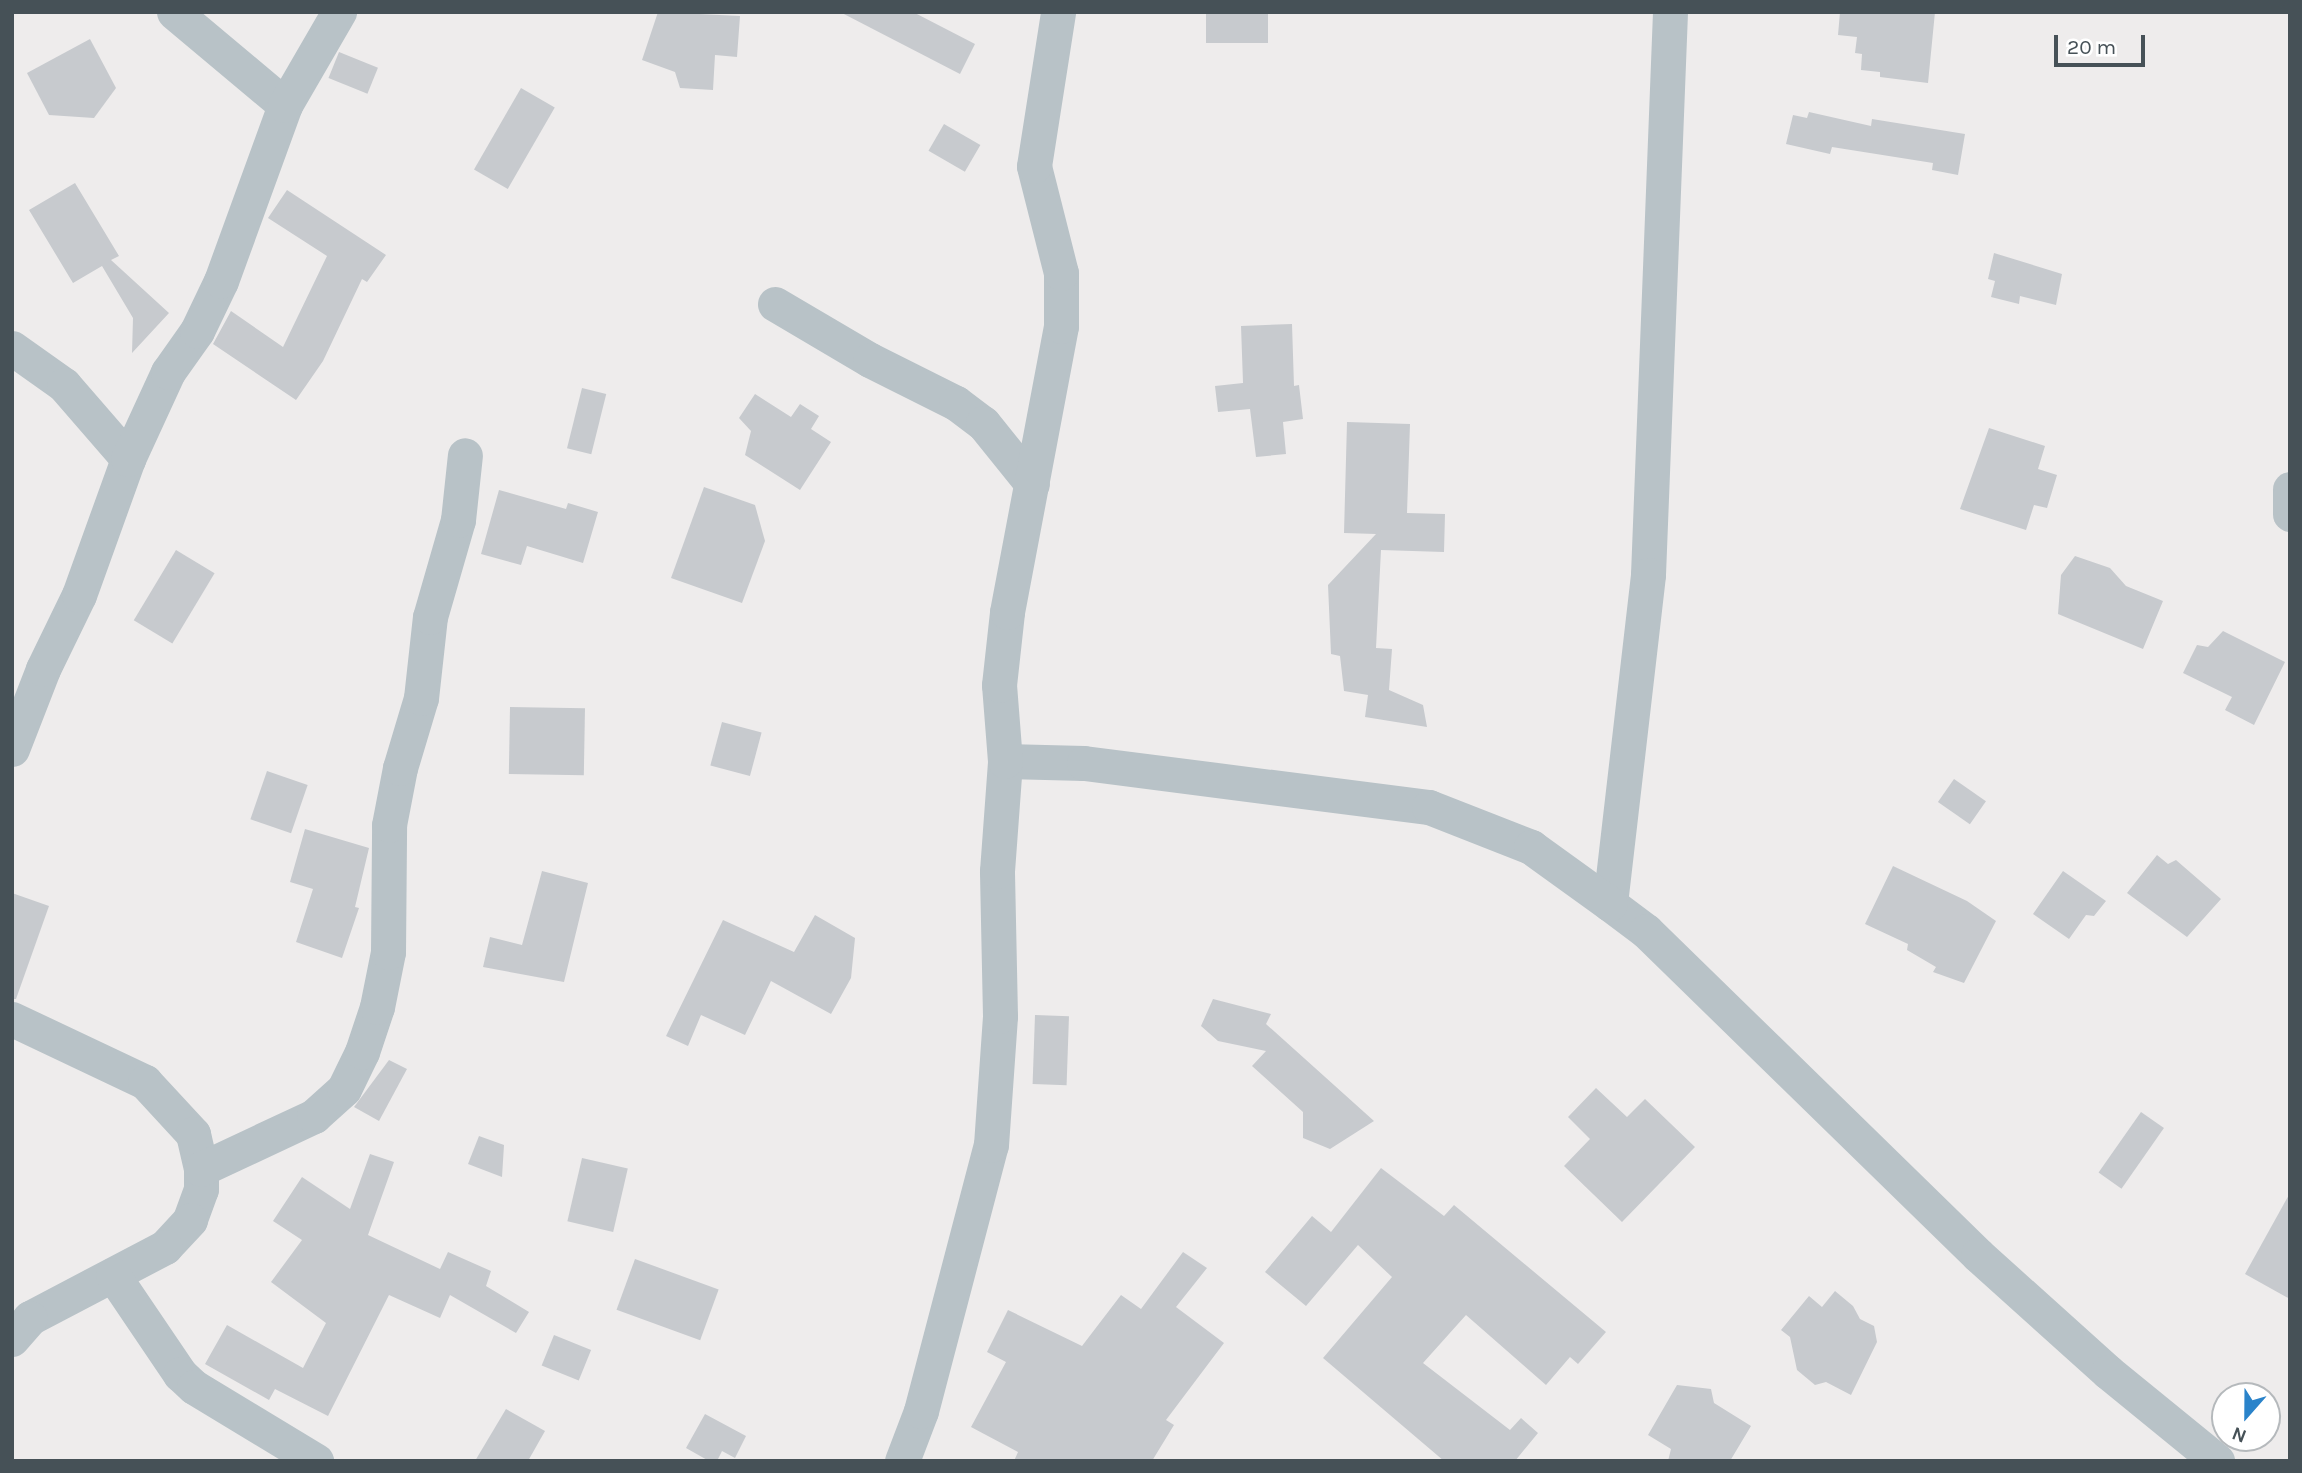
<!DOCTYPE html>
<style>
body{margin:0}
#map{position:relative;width:2302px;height:1473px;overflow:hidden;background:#eeecec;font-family:Karla,sans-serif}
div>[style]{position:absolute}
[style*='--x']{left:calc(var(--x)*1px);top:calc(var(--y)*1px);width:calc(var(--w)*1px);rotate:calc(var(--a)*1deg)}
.building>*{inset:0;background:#c7cace;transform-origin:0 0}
.street>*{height:35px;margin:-17.5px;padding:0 17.5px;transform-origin:17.5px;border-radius:17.5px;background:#b8c2c7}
span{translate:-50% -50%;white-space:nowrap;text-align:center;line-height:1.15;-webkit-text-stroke:5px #fff;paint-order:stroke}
.frame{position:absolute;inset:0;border:14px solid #465157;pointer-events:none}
.north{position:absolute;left:2211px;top:1382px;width:70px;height:70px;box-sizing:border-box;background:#fff;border:2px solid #b5b9bc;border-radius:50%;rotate:201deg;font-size:19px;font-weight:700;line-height:28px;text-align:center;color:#465157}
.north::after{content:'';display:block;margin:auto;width:24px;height:32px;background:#2a83ca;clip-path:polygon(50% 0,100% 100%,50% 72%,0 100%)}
.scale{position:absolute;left:2054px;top:35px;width:91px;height:32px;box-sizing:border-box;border:4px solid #465157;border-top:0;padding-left:9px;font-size:21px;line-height:24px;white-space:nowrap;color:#465157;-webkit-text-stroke:5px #fff;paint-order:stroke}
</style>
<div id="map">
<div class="building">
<div style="clip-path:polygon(658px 12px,740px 16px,737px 57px,715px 55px,713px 90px,680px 88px,675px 72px,642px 60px)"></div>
<div style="clip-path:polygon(840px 12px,913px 12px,975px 44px,960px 74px)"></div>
<div style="left:1206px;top:12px;width:62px;height:31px"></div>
<div style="clip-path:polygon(1840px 12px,1935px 12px,1928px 83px,1880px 77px,1880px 72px,1861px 70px,1862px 54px,1855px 53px,1857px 37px,1838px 35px)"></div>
<div style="clip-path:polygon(90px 39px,116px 88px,94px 118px,49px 115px,27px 73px)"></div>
<div style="left:339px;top:52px;width:42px;height:28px;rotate:22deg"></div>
<div style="left:521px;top:88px;width:39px;height:94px;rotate:30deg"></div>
<div style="clip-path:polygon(1809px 112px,1871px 126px,1872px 119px,1965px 134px,1958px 175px,1932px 170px,1933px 163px,1832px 147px,1830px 154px,1786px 144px,1793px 115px,1807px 118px)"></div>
<div style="left:944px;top:124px;width:42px;height:31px;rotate:30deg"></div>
<div style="clip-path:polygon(75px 183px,119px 256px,111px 260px,169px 313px,132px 353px,133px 318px,102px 266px,73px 283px,29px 210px)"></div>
<div style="clip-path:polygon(287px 190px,386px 255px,367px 282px,362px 279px,323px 361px,296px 400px,213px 344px,231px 311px,283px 347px,327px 256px,268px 218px)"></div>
<div style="clip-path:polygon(1994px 253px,2062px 274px,2056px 305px,2020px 296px,2019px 304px,1991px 297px,1995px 281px,1988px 279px)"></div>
<div style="clip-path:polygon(1292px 324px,1294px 386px,1299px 385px,1303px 419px,1283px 422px,1286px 454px,1256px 457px,1250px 409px,1218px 412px,1215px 386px,1243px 383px,1241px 326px)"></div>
<div style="left:582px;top:388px;width:25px;height:62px;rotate:14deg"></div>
<div style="clip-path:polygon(755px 394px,791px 417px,800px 404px,819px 416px,811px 429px,831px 442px,800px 490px,745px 455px,751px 431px,739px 418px)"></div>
<div style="clip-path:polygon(1347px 422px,1410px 424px,1407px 513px,1445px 514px,1444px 552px,1381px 550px,1376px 648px,1392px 649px,1389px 690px,1423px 705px,1427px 727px,1365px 717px,1368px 695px,1344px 691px,1340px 656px,1331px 654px,1328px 585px,1376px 534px,1344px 533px)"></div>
<div style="clip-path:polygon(1989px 428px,2045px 446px,2038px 469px,2057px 475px,2047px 508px,2034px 505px,2026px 530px,1960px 509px)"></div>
<div style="clip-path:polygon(704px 487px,755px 505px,765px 541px,742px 603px,671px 578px)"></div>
<div style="clip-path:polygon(499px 490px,566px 509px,568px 503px,598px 512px,583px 563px,527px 546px,521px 565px,481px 554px)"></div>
<div style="left:176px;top:550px;width:45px;height:82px;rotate:31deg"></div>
<div style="clip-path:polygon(2075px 556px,2110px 568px,2126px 586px,2163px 601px,2143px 649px,2058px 614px,2061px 575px)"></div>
<div style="clip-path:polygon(2223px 631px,2285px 662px,2254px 725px,2225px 710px,2232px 697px,2183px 673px,2197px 645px,2208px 647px)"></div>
<div style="left:510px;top:707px;width:75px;height:67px;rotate:1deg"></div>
<div style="left:722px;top:722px;width:41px;height:45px;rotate:15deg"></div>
<div style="left:267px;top:771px;width:43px;height:51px;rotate:19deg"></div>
<div style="left:1954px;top:779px;width:39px;height:28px;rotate:35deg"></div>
<div style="clip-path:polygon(305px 829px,369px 848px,355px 907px,359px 908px,342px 958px,296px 942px,313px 889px,290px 882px)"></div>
<div style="clip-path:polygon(2157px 855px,2168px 864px,2176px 860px,2221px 899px,2187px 937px,2127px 893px)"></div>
<div style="clip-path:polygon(1893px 866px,1967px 901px,1996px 921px,1964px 983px,1933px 972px,1936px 967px,1907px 950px,1908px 944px,1865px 924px)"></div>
<div style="clip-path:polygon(542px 871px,588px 883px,564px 982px,483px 967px,490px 937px,522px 945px)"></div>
<div style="clip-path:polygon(2063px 871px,2106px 901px,2094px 916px,2086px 915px,2069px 939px,2033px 914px)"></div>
<div style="clip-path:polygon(12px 893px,49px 906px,16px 999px,12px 999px)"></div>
<div style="clip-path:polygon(815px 915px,855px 938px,851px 978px,831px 1014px,771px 981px,745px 1035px,701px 1015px,688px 1046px,666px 1036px,723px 920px,794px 952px)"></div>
<div style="clip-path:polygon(1213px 999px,1271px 1014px,1266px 1024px,1374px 1121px,1330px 1149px,1303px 1138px,1303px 1112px,1252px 1066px,1266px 1051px,1218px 1041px,1201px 1026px)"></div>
<div style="left:1035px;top:1015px;width:34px;height:69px;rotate:2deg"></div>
<div style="clip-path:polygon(389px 1060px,407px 1069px,379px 1121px,354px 1107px)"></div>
<div style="clip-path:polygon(1596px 1088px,1627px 1117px,1645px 1099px,1695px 1147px,1622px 1222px,1564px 1166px,1590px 1139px,1568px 1117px)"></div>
<div style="left:2141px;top:1112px;width:28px;height:74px;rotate:35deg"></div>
<div style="clip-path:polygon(479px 1136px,504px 1145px,502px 1177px,468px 1164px)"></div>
<div style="clip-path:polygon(370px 1154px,394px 1162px,368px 1235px,440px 1269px,448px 1252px,491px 1271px,486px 1286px,529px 1312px,516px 1333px,450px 1295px,440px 1318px,389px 1295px,328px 1416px,275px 1389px,269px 1400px,205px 1364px,227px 1325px,303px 1368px,326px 1323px,271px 1282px,302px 1240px,273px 1221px,302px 1177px,350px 1209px)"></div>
<div style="left:582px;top:1158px;width:47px;height:65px;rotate:13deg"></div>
<div style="clip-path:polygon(1381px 1168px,1444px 1216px,1454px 1205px,1606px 1332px,1578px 1364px,1570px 1357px,1546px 1385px,1466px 1315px,1423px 1363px,1510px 1430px,1521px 1418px,1538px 1433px,1515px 1461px,1444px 1461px,1323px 1358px,1392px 1277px,1358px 1245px,1306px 1306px,1265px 1272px,1312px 1216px,1331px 1232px)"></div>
<div style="clip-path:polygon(2290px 1193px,2290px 1299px,2245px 1274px)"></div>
<div style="clip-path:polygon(1183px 1252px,1207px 1268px,1176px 1307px,1224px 1343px,1166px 1420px,1174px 1425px,1152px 1461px,1014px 1461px,1018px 1452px,971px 1427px,1006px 1362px,987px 1352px,1008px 1310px,1082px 1346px,1121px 1295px,1141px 1309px)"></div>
<div style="left:635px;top:1259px;width:89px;height:54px;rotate:20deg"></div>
<div style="clip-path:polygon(1835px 1291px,1853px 1306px,1860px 1319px,1874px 1326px,1877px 1342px,1851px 1395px,1826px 1382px,1815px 1385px,1797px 1370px,1790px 1337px,1781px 1330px,1809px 1296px,1822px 1307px)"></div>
<div style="left:554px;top:1335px;width:40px;height:33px;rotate:22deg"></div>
<div style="clip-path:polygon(1677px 1385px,1711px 1389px,1714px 1403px,1751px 1426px,1730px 1461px,1668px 1461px,1671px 1449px,1648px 1435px)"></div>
<div style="clip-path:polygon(506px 1409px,545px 1431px,528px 1461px,475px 1461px)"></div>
<div style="clip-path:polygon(705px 1414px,746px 1436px,735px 1458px,722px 1451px,717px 1461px,709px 1461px,686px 1448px)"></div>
</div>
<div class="street">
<div style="--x:174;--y:12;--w:145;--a:40"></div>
<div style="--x:1670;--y:12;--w:563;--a:92.24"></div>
<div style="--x:1648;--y:575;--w:331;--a:96.6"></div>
<div style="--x:1610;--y:904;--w:45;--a:36.9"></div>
<div style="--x:1646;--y:931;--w:464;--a:44.3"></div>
<div style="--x:1978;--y:1255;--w:175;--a:42"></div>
<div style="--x:2108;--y:1372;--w:141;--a:39.2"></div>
<div style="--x:775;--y:304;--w:110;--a:30.5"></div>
<div style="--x:870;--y:360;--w:96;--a:26.6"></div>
<div style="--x:956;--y:403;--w:34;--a:37"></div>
<div style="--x:983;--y:423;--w:78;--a:51.2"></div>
<div style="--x:12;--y:348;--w:64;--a:35.4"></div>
<div style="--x:64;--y:385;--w:98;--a:49.1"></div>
<div style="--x:2290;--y:489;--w:25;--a:90"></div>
<div style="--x:12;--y:749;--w:86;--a:-68.8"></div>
<div style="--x:43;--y:669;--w:82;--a:-64.1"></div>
<div style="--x:79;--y:595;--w:145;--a:-70.2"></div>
<div style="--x:128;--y:459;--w:96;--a:-65.3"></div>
<div style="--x:168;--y:372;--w:50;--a:-54.7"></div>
<div style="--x:197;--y:331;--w:55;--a:-64.4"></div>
<div style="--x:221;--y:281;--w:187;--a:-70"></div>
<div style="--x:285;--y:105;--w:108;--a:-59.9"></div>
<div style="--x:1005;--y:761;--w:79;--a:1.5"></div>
<div style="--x:1084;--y:763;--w:348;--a:7.3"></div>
<div style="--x:1429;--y:807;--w:110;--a:21.4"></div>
<div style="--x:1531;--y:847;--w:97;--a:35.8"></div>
<div style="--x:12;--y:1019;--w:147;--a:25.3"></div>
<div style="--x:145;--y:1082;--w:71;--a:47.3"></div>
<div style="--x:193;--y:1134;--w:36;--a:77"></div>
<div style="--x:201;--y:1169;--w:20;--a:90"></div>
<div style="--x:201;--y:1189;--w:33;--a:110"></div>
<div style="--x:190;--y:1220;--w:37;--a:133"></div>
<div style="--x:165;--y:1247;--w:153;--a:152.3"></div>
<div style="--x:30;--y:1318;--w:28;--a:131"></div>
<div style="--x:201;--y:1169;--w:125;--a:-25.1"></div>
<div style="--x:314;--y:1116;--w:40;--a:-42"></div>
<div style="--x:344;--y:1089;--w:41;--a:-64.1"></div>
<div style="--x:362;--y:1052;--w:47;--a:-71.6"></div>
<div style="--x:377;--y:1007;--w:56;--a:-78.7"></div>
<div style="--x:388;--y:952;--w:127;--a:-89.5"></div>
<div style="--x:389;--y:825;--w:58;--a:-79.1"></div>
<div style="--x:400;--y:768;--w:73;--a:-73.3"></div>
<div style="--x:421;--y:698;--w:81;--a:-83.7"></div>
<div style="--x:430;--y:617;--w:101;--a:-73.9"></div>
<div style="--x:458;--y:520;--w:65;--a:-83.9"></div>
<div style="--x:113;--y:1275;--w:120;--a:55.9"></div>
<div style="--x:180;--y:1374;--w:19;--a:43"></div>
<div style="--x:194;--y:1387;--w:143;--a:31.2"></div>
<div style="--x:902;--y:1461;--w:53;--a:-69.2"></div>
<div style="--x:921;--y:1411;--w:275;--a:-75.3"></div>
<div style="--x:991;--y:1145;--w:129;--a:-86"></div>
<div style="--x:1000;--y:1016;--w:145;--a:-91.2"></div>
<div style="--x:997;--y:871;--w:110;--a:-85.8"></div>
<div style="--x:1005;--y:761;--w:76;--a:-94.5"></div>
<div style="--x:999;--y:685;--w:73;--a:-83.7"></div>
<div style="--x:1007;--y:612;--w:291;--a:-79.3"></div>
<div style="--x:1061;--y:326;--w:53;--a:-90"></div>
<div style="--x:1061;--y:273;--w:110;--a:-104.2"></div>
<div style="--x:1034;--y:166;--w:156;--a:-81.1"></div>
</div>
<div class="frame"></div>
<div class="north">N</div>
<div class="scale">20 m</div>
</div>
